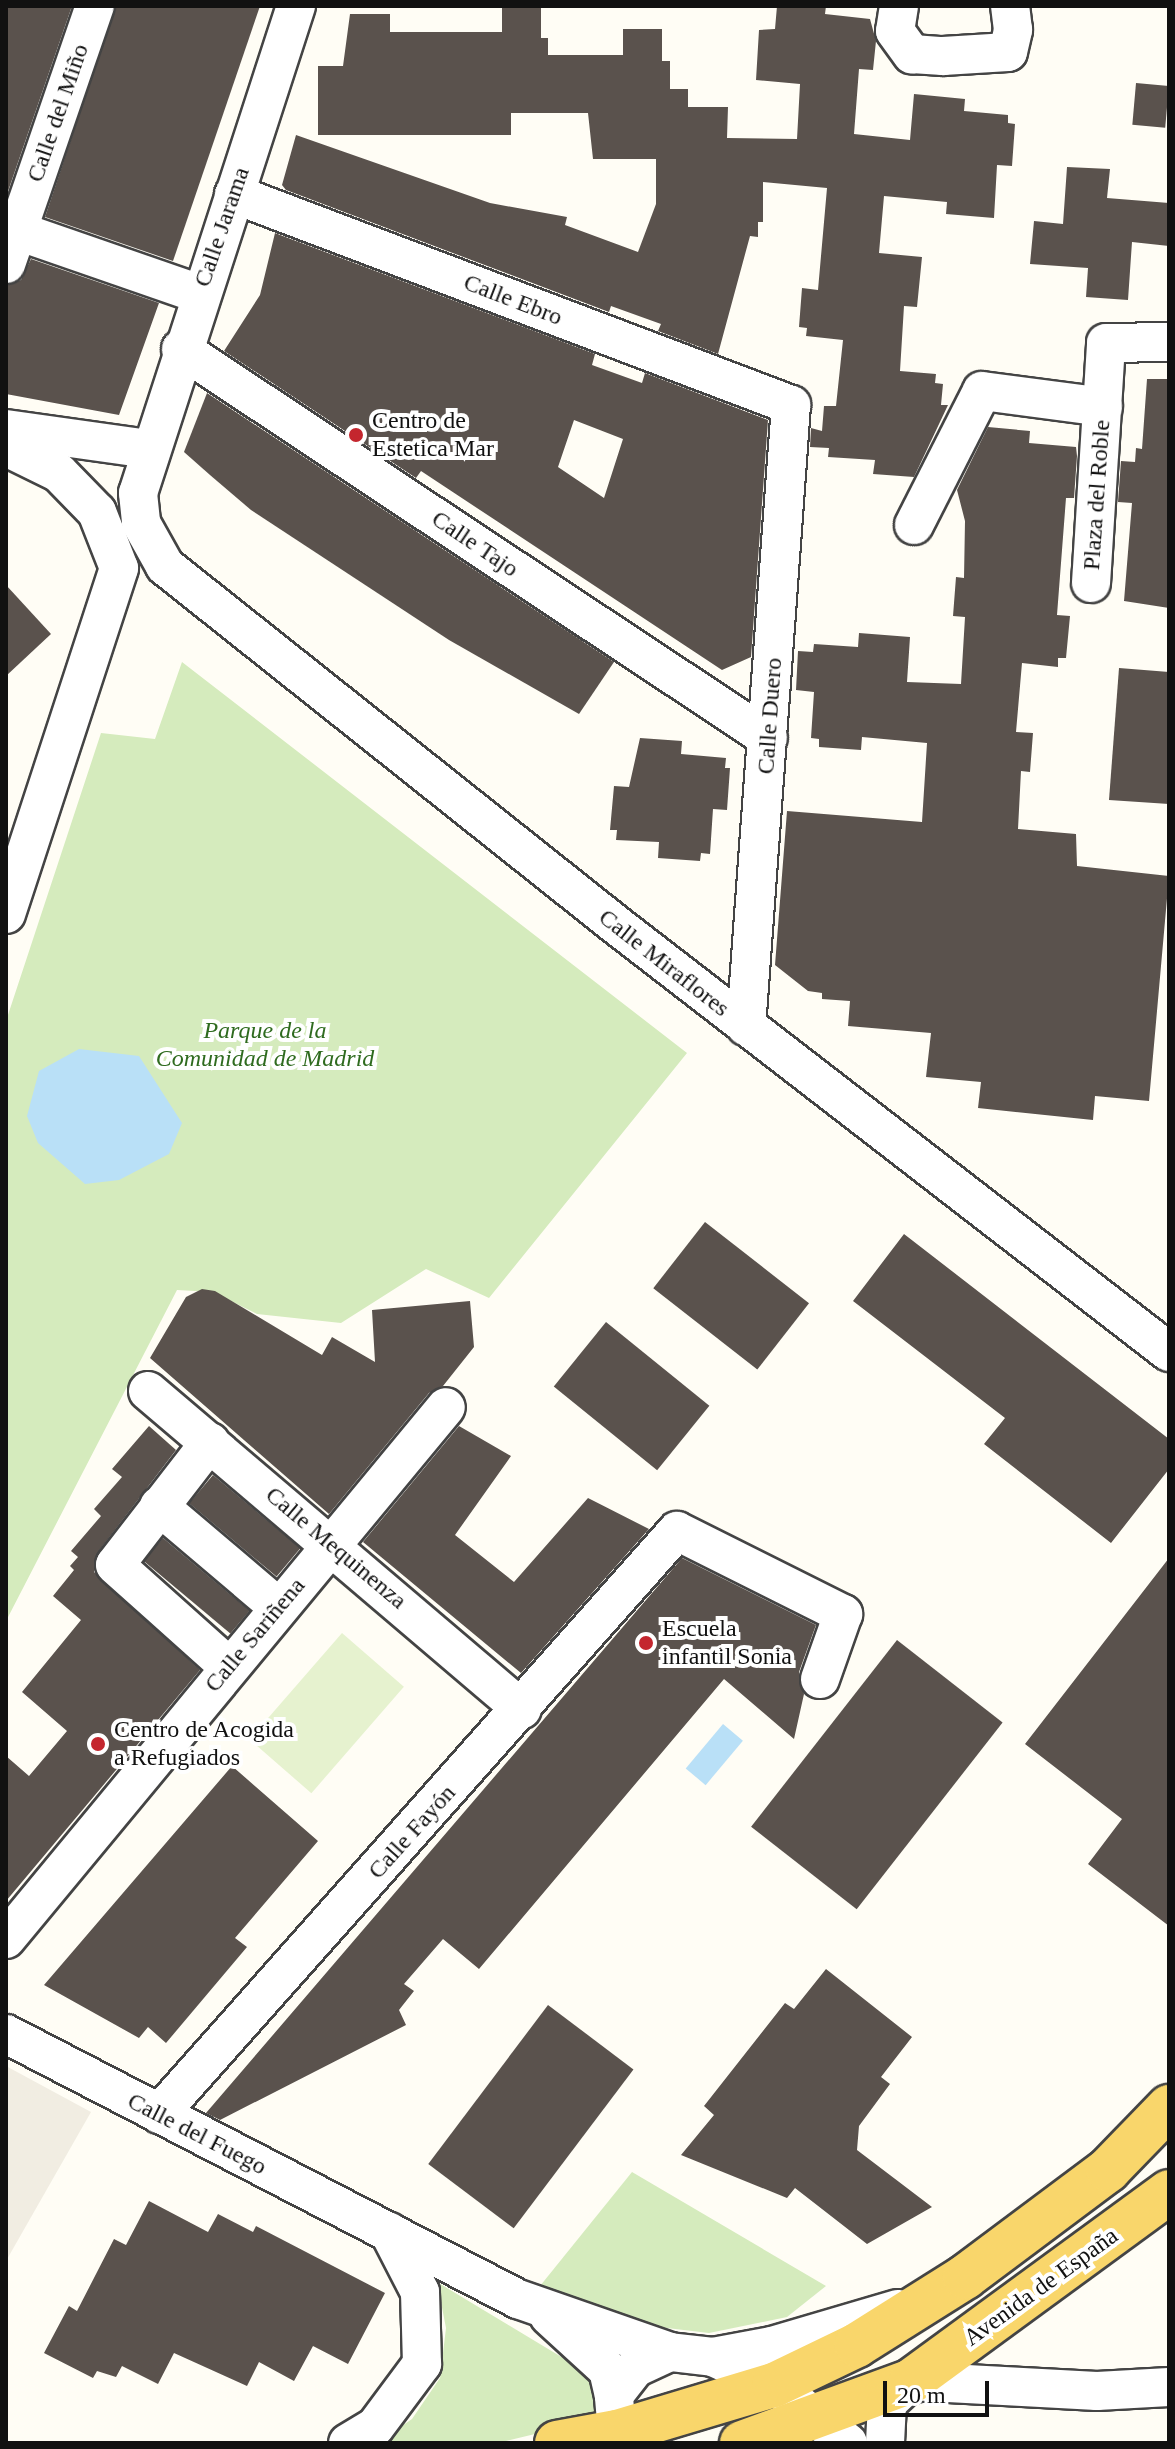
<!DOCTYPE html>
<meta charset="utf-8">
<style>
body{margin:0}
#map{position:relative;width:1175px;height:2449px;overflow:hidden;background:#fffdf5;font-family:Georgia,serif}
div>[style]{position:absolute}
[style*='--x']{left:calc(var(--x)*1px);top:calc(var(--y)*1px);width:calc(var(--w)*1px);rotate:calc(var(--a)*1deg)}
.green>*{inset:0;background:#d5ebbd}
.pitch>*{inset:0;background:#e6f2cf;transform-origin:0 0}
.plaza>*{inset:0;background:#f1ede2}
.water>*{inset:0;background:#b9e0f7;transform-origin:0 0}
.building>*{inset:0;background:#5a524d;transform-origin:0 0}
.roads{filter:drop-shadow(2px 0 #444) drop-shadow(-2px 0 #444) drop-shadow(0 2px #444) drop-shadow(0 -2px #444)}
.minor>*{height:38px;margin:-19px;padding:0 19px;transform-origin:19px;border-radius:19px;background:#fff}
.major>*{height:44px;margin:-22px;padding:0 22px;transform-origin:22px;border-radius:22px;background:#f9d66b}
.dots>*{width:22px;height:22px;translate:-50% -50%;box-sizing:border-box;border:4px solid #fff;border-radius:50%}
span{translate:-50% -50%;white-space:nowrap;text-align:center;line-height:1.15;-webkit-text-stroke:8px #fff;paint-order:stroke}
.street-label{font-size:24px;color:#111}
.poi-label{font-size:24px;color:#111}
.left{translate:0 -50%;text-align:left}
.park-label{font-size:24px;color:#2f6b1f;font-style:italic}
.frame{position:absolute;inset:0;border:8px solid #111;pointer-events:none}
.scale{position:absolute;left:883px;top:2381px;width:106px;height:36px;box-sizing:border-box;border:4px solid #111;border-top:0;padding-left:10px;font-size:24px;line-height:28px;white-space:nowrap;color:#111;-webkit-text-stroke:6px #fff;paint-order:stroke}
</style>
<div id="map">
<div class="green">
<div style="clip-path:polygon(182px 662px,687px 1053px,489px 1298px,426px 1269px,341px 1323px,257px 1314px,213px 1292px,177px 1290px,6px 1621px,6px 1021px,101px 733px,155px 739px)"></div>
<div style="clip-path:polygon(632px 2172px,826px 2286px,787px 2317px,709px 2333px,650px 2326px,540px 2286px)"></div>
<div style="clip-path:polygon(437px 2282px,588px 2373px,599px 2409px,589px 2421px,498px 2443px,377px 2443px,412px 2419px,440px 2378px,446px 2328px)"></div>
</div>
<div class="pitch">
<div style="left:342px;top:1633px;width:82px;height:141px;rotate:41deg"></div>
</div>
<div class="plaza">
<div style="clip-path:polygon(6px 2066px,91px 2112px,6px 2261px)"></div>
</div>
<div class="water">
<div style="clip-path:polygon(79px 1049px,139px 1056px,182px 1123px,169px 1154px,119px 1180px,85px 1184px,38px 1143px,27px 1116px,39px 1071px)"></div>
<div style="left:723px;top:1724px;width:26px;height:58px;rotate:40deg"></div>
</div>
<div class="building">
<div style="clip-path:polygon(6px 6px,72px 6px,6px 197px)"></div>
<div style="clip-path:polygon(116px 6px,260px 6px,173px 261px,45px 217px)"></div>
<div style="clip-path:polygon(502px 6px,541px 6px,541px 38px,548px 38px,548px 55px,623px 55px,623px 29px,662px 29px,662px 61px,670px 61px,670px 89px,688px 89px,688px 107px,728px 107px,727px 138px,797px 139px,800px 84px,756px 80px,759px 30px,775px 29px,777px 6px,826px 6px,825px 14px,870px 19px,876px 41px,873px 70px,859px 69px,854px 134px,910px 140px,914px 94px,965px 99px,964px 111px,1008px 115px,1008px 123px,1015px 124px,1012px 166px,997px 165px,994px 218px,946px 214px,947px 202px,884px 196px,879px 253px,922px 257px,917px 307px,904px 306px,900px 371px,936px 374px,935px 383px,943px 384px,941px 405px,948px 405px,914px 477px,873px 474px,875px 460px,828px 457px,829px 448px,810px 447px,811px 428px,822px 431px,824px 406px,836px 406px,843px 340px,806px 336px,807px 328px,799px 327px,802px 288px,818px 290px,827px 188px,763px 182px,763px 222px,758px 222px,758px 237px,750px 236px,718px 354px,658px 331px,661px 324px,611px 306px,609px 312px,286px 190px,282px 185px,296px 135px,490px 203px,567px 217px,565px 225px,638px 252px,656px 204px,656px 159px,593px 159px,588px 113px,511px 113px,511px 135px,318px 135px,318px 66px,343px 66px,350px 14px,390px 14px,390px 32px,502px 32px)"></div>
<div style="left:1136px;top:83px;width:33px;height:42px;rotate:5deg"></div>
<div style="clip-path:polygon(1067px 167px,1110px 169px,1107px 198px,1169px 203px,1169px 246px,1132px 242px,1128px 300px,1086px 297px,1088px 268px,1030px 264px,1034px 221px,1063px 224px)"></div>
<div style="clip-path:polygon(evenodd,275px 233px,595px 354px,592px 365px,642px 383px,645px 373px,768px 420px,751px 657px,722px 670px,421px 471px,416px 478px,224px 351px,260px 295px,275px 233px,574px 420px,623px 439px,604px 498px,558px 467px,574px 420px)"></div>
<div style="clip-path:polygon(31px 259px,159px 303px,119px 415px,6px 394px,6px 285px,21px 280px)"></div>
<div style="clip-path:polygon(1147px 379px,1169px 379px,1169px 608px,1124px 601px,1132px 503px,1118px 502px,1121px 461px,1135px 462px,1136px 448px,1142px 449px)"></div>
<div style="clip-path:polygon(207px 393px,614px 662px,579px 714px,449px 640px,251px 510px,210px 475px,184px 452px)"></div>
<div style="clip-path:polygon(988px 427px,1030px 431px,1029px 443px,1076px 447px,1077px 456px,1074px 498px,1066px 498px,1057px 615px,1070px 616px,1066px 658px,1058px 658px,1058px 667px,1022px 663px,1016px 732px,1033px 733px,1030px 772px,1021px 771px,1018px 829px,1076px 834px,1077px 866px,1169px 876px,1149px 1101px,1095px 1096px,1093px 1120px,978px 1108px,981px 1082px,926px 1077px,931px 1033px,848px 1026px,850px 1001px,822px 999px,822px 993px,808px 991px,775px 965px,787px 811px,922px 822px,927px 743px,862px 737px,861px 750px,819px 747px,819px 739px,811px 738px,814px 692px,796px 690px,798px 651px,813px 652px,814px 644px,858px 647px,859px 633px,910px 637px,907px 682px,961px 684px,965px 617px,953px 616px,956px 577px,964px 578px,965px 521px,957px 490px)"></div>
<div style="clip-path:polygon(6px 585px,51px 634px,6px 676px)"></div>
<div style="clip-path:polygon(1119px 668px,1169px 672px,1169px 804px,1109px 800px)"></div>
<div style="clip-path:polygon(640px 738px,682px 741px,681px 754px,726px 758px,725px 768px,730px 768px,727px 810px,713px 809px,710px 854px,701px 853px,700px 861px,658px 858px,659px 842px,616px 840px,617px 830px,610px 830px,614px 786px,629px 787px)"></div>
<div style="left:705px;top:1222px;width:132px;height:84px;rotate:38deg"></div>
<div style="clip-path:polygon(904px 1234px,1169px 1439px,1169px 1469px,1111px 1543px,984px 1444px,1005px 1418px,853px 1301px)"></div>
<div style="clip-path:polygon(202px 1289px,215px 1291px,322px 1355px,332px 1337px,375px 1362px,372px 1310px,470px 1301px,474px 1347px,443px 1386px,429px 1393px,329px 1514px,150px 1358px,186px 1297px)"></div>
<div style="left:606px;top:1322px;width:133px;height:83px;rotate:39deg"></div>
<div style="clip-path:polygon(149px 1426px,176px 1450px,98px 1552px,94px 1572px,200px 1670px,6px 1901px,6px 1756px,29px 1776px,67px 1731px,22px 1692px,81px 1620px,53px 1596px,74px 1570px,70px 1566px,78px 1557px,71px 1551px,101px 1516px,94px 1509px,122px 1477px,112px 1469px)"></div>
<div style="clip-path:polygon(459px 1426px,511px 1456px,455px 1535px,514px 1582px,588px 1498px,649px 1529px,521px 1673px,363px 1542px)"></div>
<div style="left:213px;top:1475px;width:114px;height:37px;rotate:40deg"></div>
<div style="left:163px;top:1538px;width:113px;height:30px;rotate:40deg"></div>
<div style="clip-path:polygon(682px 1558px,816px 1625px,799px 1672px,804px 1694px,794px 1739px,724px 1679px,479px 1969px,443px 1939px,404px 1984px,414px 1991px,399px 2010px,406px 2025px,220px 2120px,206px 2113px)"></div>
<div style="clip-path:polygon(1169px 1558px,1169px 1926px,1088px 1864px,1122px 1819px,1025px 1744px)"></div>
<div style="left:897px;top:1640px;width:134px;height:237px;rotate:38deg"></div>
<div style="clip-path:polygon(232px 1766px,318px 1841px,235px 1938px,247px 1947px,166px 2043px,148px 2027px,139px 2038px,44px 1985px)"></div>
<div style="clip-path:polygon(826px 1969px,912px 2037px,881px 2077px,890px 2084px,859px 2126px,857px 2150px,932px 2207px,867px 2244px,795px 2188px,787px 2198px,681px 2155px,714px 2115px,704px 2106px,785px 2003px,794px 2009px)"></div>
<div style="left:548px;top:2005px;width:107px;height:199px;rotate:37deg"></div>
<div style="clip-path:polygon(149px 2201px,208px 2232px,218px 2214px,253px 2232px,256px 2226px,385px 2293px,348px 2364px,313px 2346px,294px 2381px,259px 2362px,247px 2386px,174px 2353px,158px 2384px,122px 2366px,116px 2377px,97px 2371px,93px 2378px,44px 2353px,69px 2306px,77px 2311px,114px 2239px,126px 2245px)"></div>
</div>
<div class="roads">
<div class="minor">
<div style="--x:296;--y:6;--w:512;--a:107.97"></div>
<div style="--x:138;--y:493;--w:30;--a:84"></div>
<div style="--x:141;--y:523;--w:49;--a:60.8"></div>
<div style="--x:165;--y:566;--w:575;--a:38.5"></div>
<div style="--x:615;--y:924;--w:700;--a:37.69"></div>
<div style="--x:899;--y:6;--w:25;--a:99"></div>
<div style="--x:895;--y:31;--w:29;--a:54"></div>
<div style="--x:912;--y:54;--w:31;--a:4"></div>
<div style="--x:943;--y:56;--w:65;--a:-3.5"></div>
<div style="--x:1008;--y:52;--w:23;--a:-77"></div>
<div style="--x:1013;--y:30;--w:24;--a:-97"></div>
<div style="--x:234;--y:194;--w:596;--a:20.75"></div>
<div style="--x:791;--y:405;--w:623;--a:94.14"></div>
<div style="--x:6;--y:227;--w:205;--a:19.1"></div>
<div style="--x:6;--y:264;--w:273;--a:-71"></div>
<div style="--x:181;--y:349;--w:704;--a:33.53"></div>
<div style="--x:6;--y:429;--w:144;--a:8"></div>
<div style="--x:6;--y:447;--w:59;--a:26.1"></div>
<div style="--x:59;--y:473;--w:54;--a:45.7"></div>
<div style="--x:97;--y:512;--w:60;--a:68.6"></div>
<div style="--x:914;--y:525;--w:150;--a:-63.1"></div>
<div style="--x:982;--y:391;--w:122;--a:7.5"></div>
<div style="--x:1091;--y:583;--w:240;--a:-86.4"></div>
<div style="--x:1106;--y:343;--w:63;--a:-0.9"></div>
<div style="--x:6;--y:914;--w:364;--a:-71.9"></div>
<div style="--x:148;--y:1391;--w:491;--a:40.4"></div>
<div style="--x:210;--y:1442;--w:155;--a:127.7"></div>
<div style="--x:115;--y:1565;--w:153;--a:41.8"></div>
<div style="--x:159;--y:1506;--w:156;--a:40.3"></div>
<div style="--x:6;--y:1939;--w:690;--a:-50.41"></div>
<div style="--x:6;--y:2034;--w:577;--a:27.37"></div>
<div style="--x:518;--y:2299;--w:161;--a:19.2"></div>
<div style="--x:159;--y:2114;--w:780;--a:-48.38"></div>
<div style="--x:677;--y:1531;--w:186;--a:26.6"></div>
<div style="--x:843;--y:1614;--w:69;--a:109.5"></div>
<div style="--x:549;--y:2316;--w:80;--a:42.5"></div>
<div style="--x:608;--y:2370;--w:26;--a:77"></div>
<div style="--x:713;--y:2357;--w:60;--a:-10.6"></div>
<div style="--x:772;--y:2346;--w:131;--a:-16.4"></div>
<div style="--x:348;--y:2443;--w:31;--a:-31"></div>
<div style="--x:375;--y:2427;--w:79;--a:-53.3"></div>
<div style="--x:422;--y:2364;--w:72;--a:-91.6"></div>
<div style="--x:420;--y:2292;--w:68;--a:-117.3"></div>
<div style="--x:625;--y:2443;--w:14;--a:-126"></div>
<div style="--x:617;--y:2432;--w:37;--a:-95"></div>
<div style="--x:614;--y:2395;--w:34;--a:-52"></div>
<div style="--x:635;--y:2368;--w:38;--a:-25"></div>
<div style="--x:670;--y:2352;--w:43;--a:6.6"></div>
<div style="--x:713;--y:2357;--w:67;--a:24.7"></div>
<div style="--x:774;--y:2385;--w:94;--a:38.1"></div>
<div style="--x:885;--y:2443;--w:40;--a:-87.1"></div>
<div style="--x:887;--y:2403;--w:33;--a:-43"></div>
<div style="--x:911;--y:2381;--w:186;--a:3.1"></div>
<div style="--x:1097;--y:2391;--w:72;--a:-3.2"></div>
</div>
<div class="major">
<div style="--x:557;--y:2443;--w:61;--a:-10.4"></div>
<div style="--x:617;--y:2432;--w:164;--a:-16.7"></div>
<div style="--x:774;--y:2385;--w:92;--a:-25.7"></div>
<div style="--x:857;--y:2345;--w:128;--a:-32.2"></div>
<div style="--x:965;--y:2277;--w:179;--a:-36.8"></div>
<div style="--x:1108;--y:2170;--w:88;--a:-45.9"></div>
<div style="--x:742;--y:2443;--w:180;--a:-20.1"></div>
<div style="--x:911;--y:2381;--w:320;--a:-36.2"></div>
</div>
</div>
<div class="dots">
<div style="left:356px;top:435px;background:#c4262e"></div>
<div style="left:646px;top:1643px;background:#c4262e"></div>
<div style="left:98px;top:1744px;background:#c4262e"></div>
</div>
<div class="street-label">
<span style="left:58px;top:113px;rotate:-71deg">Calle del Miño</span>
<span style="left:222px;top:227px;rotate:-71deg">Calle Jarama</span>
<span style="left:513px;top:300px;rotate:21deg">Calle Ebro</span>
<span style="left:1097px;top:495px;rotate:-86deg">Plaza del Roble</span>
<span style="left:475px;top:544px;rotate:34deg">Calle Tajo</span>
<span style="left:770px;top:716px;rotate:-86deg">Calle Duero</span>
<span style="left:664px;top:963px;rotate:38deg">Calle Miraflores</span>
<span style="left:336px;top:1548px;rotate:40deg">Calle Mequinenza</span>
<span style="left:255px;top:1635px;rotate:-50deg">Calle Sariñena</span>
<span style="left:412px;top:1832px;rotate:-48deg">Calle Fayón</span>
<span style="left:197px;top:2134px;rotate:27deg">Calle del Fuego</span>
<span style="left:1041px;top:2287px;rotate:-36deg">Avenida de España</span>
</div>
<div class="poi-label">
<span class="left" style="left:372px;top:435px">Centro de<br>Estetica Mar</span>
<span class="left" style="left:662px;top:1643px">Escuela<br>infantil Sonia</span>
<span class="left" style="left:114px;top:1744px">Centro de Acogida<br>a Refugiados</span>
</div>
<div class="park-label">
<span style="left:265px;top:1045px">Parque de la<br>Comunidad de Madrid</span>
</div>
<div class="frame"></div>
<div class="scale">20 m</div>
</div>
